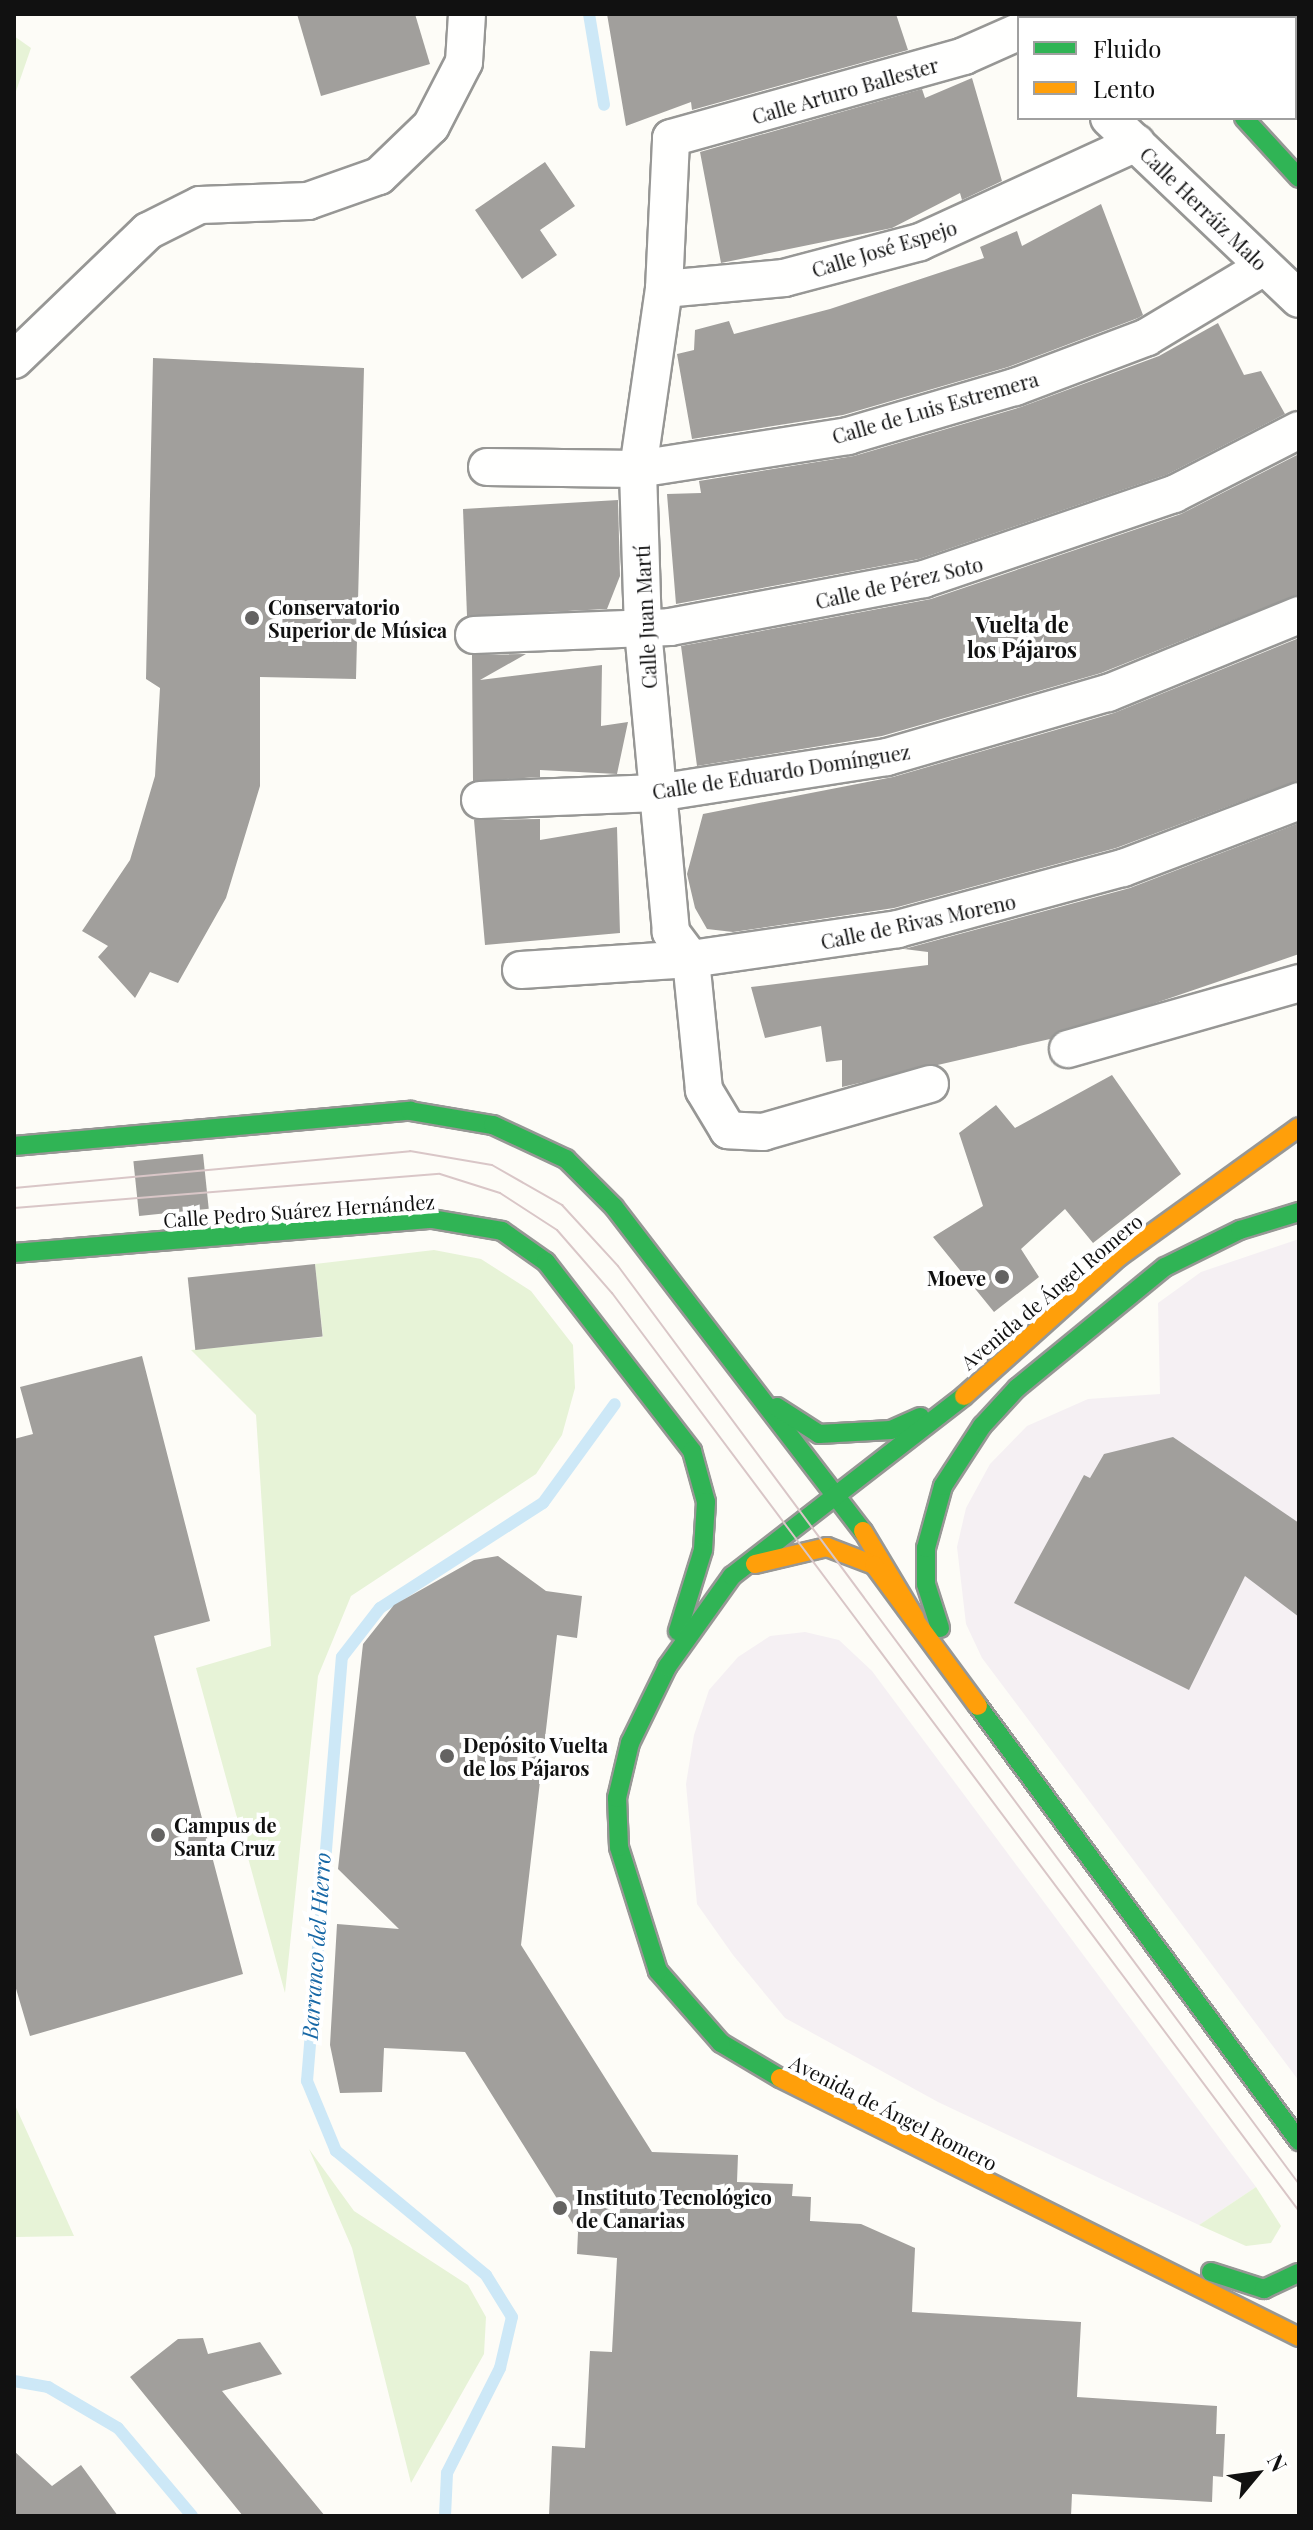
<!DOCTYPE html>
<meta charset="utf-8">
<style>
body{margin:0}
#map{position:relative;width:1313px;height:2530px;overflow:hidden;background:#fdfcf7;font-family:"Playfair Display",serif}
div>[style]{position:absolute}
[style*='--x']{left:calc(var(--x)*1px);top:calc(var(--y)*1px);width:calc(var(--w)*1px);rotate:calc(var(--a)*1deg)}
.industrial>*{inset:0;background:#f5f0f3}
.green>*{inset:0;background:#e7f3d7}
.stream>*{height:12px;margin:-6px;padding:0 6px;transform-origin:6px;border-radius:6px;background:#cde8f7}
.building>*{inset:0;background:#a19f9c;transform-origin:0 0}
.roads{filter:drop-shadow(2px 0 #979795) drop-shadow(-2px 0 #979795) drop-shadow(0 2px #979795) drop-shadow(0 -2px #979795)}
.street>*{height:36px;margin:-18px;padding:0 18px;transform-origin:18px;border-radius:18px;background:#fffffe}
.fast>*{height:18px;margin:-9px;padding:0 9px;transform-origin:9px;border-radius:9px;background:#30b455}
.slow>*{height:18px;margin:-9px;padding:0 9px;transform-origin:9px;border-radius:9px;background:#ff9f0a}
.tram>*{height:2px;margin:-1px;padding:0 1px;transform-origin:1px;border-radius:1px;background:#d9c6c7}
.dots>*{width:22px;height:22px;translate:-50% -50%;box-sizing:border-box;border:4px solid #fff;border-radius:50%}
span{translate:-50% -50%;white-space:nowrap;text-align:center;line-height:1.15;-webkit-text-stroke:8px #fff;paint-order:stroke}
.street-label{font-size:20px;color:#111}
.poi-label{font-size:20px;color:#111;font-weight:700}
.left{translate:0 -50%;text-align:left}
.right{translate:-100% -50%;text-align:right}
.neighbourhood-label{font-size:22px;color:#111;font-weight:700}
.water-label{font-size:22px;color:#1768a6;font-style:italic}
.frame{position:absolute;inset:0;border:16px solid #111;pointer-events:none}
.legend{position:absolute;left:1017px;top:16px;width:280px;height:104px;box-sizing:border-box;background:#fff;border:2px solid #a0a0a0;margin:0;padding:10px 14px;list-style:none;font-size:24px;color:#111}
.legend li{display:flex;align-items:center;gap:16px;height:40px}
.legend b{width:40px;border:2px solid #a0a0a0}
.north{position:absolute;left:1217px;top:2434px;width:80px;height:80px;-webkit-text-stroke:6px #fff;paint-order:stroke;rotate:61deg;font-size:22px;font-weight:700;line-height:32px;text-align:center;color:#111}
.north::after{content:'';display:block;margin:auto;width:28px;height:36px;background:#111;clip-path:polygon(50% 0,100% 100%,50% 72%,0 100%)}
</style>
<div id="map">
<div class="industrial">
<div style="clip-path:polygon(1299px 1239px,1299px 2081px,982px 1658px,966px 1624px,957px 1547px,966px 1508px,990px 1464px,1027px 1426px,1088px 1399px,1160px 1394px,1158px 1303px,1201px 1272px)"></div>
<div style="clip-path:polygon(805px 1632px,839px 1640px,872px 1671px,1256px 2187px,1199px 2225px,938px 2102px,785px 2018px,733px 1955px,697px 1904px,686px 1784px,694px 1735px,709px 1690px,738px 1657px,770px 1636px)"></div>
</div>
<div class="green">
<div style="clip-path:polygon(14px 36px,31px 48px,14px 97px)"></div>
<div style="clip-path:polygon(434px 1250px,481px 1259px,531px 1291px,573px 1345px,575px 1388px,562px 1435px,536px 1474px,351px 1596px,318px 1676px,285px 1993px,196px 1668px,271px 1646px,256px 1415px,191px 1350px,323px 1337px,315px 1264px)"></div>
<div style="clip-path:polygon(14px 2103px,74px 2236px,16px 2237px)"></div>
<div style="clip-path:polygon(309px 2149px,354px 2211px,468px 2285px,486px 2317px,484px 2354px,411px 2483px,352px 2248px)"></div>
<div style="clip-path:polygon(1256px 2187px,1281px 2226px,1271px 2243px,1246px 2246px,1199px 2225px)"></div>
</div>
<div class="stream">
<div style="--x:589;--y:14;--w:92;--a:80.6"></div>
<div style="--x:14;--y:2381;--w:35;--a:10"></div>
<div style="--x:48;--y:2387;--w:81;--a:30.4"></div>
<div style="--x:118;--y:2428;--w:115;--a:49.9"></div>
<div style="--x:445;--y:2516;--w:43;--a:-87.3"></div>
<div style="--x:447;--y:2473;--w:118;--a:-63.2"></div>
<div style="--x:500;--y:2368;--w:52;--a:-76.8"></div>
<div style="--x:512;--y:2317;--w:49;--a:-121.8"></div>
<div style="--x:486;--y:2275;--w:195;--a:-140.4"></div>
<div style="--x:336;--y:2151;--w:76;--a:-112.5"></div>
<div style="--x:307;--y:2081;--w:425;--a:-85.3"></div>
<div style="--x:342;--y:1657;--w:62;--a:-52.2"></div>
<div style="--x:380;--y:1608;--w:194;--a:-32.8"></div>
<div style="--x:543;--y:1503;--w:122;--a:-54"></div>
</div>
<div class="building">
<div style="clip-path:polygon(297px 14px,415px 14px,430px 64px,321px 96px)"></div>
<div style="clip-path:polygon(607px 14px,896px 14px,908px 50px,692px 110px,691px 102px,626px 126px)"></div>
<div style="clip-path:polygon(972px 78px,1002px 181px,962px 200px,960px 193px,892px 228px,721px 263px,700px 152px,922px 89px,925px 98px)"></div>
<div style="clip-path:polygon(545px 162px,575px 206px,540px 230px,557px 255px,522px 279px,475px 210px)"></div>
<div style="clip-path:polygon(1101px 204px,1143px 315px,1138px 318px,1008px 367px,843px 415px,692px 439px,677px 354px,694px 350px,695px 330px,729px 321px,734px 334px,830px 309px,984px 258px,980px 247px,1017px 231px,1022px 246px)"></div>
<div style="clip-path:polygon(1218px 323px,1244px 375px,1261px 371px,1285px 414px,1166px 475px,919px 559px,676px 604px,667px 494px,701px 493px,699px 481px,854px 456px,1021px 407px,1159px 356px)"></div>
<div style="clip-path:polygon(153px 358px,364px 368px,356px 679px,260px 677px,260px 786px,226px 898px,178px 983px,150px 972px,135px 998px,98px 957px,108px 946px,82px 931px,130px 860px,155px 776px,160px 688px,146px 679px)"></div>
<div style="clip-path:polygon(1299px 454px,1299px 594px,1101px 673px,882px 736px,697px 766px,681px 646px,931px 599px,1181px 514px)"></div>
<div style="clip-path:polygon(618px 500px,620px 576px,607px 609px,467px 616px,463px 509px)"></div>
<div style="clip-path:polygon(1299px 638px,1299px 780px,1116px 848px,894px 908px,733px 932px,707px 929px,695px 908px,687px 874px,703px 814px,893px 777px,1114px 713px)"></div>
<div style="clip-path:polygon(526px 654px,480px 680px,602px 665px,601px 726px,628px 722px,617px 774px,540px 770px,540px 777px,473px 781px,472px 655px)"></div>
<div style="clip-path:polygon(540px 819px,540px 840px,617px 827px,620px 933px,485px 945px,474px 820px)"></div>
<div style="clip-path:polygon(1299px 823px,1299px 954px,1050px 1039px,842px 1087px,842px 1060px,826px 1062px,821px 1026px,765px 1038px,751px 987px,928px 965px,928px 952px,904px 949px,1130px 888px)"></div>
<div style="clip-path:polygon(1112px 1075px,1181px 1174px,1093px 1243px,1065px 1209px,1021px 1249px,1039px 1277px,994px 1312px,933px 1237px,983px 1206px,959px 1133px,996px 1105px,1015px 1128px)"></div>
<div style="left:203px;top:1154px;width:55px;height:70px;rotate:84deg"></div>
<div style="left:315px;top:1264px;width:73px;height:128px;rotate:84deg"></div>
<div style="clip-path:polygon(142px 1356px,210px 1621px,154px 1636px,243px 1974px,30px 2036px,14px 1982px,14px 1439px,33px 1434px,20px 1387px)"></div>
<div style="clip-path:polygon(1173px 1437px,1299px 1523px,1299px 1617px,1245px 1576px,1189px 1690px,1014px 1603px,1084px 1475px,1090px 1478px,1104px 1454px)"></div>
<div style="clip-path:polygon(498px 1556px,546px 1591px,582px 1596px,577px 1638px,557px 1635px,521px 1945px,652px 2152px,738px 2155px,737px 2182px,793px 2184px,792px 2196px,811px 2197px,810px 2221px,861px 2224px,915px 2248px,912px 2312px,1081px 2322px,1077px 2397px,1217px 2406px,1216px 2434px,1225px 2434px,1223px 2477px,1213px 2476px,1212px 2502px,1072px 2494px,1071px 2516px,549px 2516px,552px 2446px,585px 2448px,590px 2351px,612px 2352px,617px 2258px,577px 2254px,578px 2232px,465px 2052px,384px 2048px,382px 2092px,340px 2093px,330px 2045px,337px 1924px,399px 1929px,338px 1869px,363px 1644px,394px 1605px,474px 1560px)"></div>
<div style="clip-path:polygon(203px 2338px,208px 2354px,260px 2342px,282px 2374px,222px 2391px,325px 2516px,243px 2516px,130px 2377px,178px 2339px)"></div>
<div style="clip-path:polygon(14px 2451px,52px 2486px,81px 2465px,118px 2516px,14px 2516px)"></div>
</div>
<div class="roads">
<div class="street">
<div style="--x:1109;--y:118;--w:262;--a:43.6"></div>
<div style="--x:664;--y:289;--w:121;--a:-5.2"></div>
<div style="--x:784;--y:278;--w:141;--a:-14.8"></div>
<div style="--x:920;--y:242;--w:238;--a:-24.6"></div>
<div style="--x:14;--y:360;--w:186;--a:-43.9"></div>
<div style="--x:148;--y:231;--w:58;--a:-26.6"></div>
<div style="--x:200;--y:205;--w:108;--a:-2.1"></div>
<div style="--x:308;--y:201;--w:75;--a:-19.4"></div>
<div style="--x:379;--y:176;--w:72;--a:-43.9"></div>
<div style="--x:431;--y:126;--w:72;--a:-62.7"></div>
<div style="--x:464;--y:62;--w:48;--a:-86.4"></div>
<div style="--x:487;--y:467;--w:151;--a:0.8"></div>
<div style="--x:638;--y:469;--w:213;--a:-8.9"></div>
<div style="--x:848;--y:436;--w:174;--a:-16.4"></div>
<div style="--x:1015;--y:387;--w:141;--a:-20.7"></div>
<div style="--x:1147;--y:337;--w:136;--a:-30.9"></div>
<div style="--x:474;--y:635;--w:196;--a:-2.3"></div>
<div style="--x:670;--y:627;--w:258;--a:-10.7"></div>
<div style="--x:924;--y:579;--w:264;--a:-18.8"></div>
<div style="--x:1174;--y:494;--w:140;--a:-27.1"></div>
<div style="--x:480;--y:800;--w:177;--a:-2.3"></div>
<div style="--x:657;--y:793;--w:233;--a:-8.9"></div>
<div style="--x:887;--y:757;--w:230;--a:-16.2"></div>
<div style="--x:1108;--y:693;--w:206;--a:-22.2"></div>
<div style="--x:521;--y:970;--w:170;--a:-3.7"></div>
<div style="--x:691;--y:959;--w:209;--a:-8.2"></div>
<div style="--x:898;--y:929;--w:233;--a:-15.2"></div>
<div style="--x:1123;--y:868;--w:188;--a:-20.8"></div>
<div style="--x:1068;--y:1049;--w:240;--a:-15.9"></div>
<div style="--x:930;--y:1084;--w:174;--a:164"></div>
<div style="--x:763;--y:1132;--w:35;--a:-177"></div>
<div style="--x:728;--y:1130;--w:47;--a:-121"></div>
<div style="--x:704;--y:1090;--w:132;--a:-95.7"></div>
<div style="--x:691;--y:959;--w:34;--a:-127"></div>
<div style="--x:671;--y:932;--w:303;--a:-95.3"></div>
<div style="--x:643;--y:630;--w:161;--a:-91.8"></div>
<div style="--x:638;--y:469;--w:182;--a:-81.8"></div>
<div style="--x:664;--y:289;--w:151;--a:-87.3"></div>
<div style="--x:671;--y:138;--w:304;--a:-15.6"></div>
<div style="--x:964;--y:56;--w:57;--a:-23.9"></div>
</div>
<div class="fast">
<div style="--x:1244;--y:118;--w:81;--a:47.5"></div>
<div style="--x:14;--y:1146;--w:398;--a:-5.1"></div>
<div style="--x:410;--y:1111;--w:84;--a:9.6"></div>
<div style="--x:493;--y:1125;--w:81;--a:25"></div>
<div style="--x:566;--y:1159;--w:68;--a:45"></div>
<div style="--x:614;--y:1207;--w:409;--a:52.5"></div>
<div style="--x:14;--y:1253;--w:419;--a:-4.7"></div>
<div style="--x:432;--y:1219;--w:71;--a:9.7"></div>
<div style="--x:502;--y:1231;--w:54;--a:35.2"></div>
<div style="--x:546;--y:1262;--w:239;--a:52.3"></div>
<div style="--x:692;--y:1451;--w:53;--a:74.6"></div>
<div style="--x:706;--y:1502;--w:48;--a:93.6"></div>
<div style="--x:703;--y:1550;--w:85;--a:107.2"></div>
<div style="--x:777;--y:1407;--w:50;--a:32.7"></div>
<div style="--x:819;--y:1434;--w:72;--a:-3.2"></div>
<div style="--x:891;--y:1430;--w:32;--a:-24"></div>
<div style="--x:940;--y:1628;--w:46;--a:-107.7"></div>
<div style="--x:926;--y:1584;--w:36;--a:-90"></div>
<div style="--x:926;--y:1548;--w:64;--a:-74.7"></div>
<div style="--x:943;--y:1486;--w:72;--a:-57"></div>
<div style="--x:982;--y:1426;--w:52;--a:-47.4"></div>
<div style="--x:1017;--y:1388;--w:191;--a:-39.3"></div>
<div style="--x:1165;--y:1267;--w:84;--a:-26.3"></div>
<div style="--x:1240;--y:1230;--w:62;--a:-17"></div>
<div style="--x:978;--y:1706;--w:541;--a:53.58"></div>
<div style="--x:780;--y:2078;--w:69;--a:-149.3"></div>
<div style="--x:721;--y:2043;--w:96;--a:-131.2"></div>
<div style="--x:658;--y:1971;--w:130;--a:-107.5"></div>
<div style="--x:619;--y:1847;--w:49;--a:-92.3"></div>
<div style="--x:617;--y:1798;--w:57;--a:-76.7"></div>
<div style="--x:630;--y:1743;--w:85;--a:-64"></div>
<div style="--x:667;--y:1667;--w:112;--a:-54.5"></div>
<div style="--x:732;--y:1576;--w:294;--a:-37.8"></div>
<div style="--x:1211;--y:2272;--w:56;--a:17.8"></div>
<div style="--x:1264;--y:2289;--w:38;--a:-25"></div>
</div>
<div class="slow">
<div style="--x:1140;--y:14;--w:6;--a:45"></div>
<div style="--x:964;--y:1396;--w:208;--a:-41.9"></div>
<div style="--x:1119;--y:1257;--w:222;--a:-35.8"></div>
<div style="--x:863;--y:1531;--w:101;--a:59.1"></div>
<div style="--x:755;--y:1564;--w:74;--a:-13.3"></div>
<div style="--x:827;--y:1547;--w:50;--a:21"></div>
<div style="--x:874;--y:1565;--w:175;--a:53.6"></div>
<div style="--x:780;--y:2078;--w:580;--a:26.52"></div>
</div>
</div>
<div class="tram">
<div style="--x:14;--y:1188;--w:398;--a:-5.3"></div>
<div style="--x:410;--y:1151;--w:83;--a:9.7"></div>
<div style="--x:492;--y:1165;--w:81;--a:29.7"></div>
<div style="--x:562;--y:1205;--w:83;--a:47.4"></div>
<div style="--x:618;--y:1266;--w:1143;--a:53.43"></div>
<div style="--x:14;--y:1208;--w:427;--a:-4.6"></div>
<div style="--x:440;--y:1174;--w:63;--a:17.6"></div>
<div style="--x:500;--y:1193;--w:68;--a:33"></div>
<div style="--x:557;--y:1230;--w:84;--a:48.9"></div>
<div style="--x:612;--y:1293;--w:1147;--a:53.19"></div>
</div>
<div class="dots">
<div style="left:252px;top:618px;background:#646362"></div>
<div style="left:1002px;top:1277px;background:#646362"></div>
<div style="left:447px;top:1756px;background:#646362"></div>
<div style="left:158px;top:1835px;background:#646362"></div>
<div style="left:560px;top:2208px;background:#646362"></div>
</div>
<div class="street-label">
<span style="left:845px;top:90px;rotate:-16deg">Calle Arturo Ballester</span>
<span style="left:1204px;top:208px;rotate:44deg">Calle Herráiz Malo</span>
<span style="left:884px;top:248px;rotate:-17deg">Calle José Espejo</span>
<span style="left:935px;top:407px;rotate:-16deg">Calle de Luis Estremera</span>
<span style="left:899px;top:582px;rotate:-13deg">Calle de Pérez Soto</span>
<span style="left:645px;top:617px;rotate:-93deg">Calle Juan Martí</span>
<span style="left:781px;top:771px;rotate:-9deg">Calle de Eduardo Domínguez</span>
<span style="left:918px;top:921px;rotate:-12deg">Calle de Rivas Moreno</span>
<span style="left:299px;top:1210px;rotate:-4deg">Calle Pedro Suárez Hernández</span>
<span style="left:1051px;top:1291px;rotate:-40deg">Avenida de Ángel Romero</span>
<span style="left:894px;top:2112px;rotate:27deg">Avenida de Ángel Romero</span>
</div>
<div class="poi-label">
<span class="left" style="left:268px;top:618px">Conservatorio<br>Superior de Música</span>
<span class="right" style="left:986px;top:1277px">Moeve</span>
<span class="left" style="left:463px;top:1756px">Depósito Vuelta<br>de los Pájaros</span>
<span class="left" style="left:174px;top:1836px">Campus de<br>Santa Cruz</span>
<span class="left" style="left:576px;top:2208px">Instituto Tecnológico<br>de Canarias</span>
</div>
<div class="neighbourhood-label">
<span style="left:1022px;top:637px">Vuelta de<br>los Pájaros</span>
</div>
<div class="water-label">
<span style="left:316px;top:1946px;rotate:-86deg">Barranco del Hierro</span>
</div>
<div class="frame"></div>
<ul class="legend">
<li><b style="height:10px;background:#30b455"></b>Fluido</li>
<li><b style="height:10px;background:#ff9f0a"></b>Lento</li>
</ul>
<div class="north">N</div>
</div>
